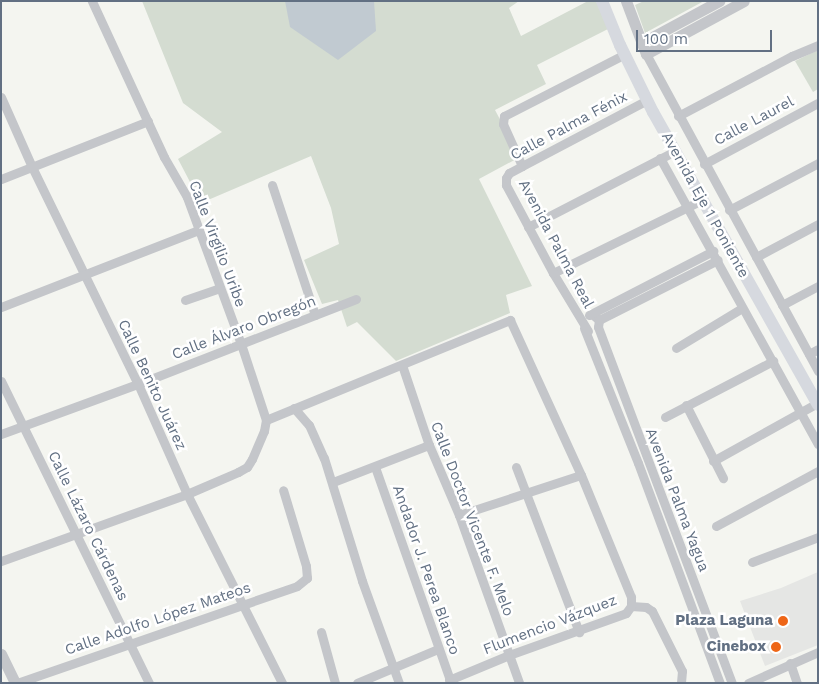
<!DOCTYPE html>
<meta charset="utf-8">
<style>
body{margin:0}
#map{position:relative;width:819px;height:684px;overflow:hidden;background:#f4f5f0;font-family:"Work Sans",sans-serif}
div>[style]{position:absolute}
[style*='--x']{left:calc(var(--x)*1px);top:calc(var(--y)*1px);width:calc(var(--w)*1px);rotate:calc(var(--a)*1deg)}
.built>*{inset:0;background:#e5e6e4}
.green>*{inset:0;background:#d4dcd1}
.water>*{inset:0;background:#c1cad1}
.minor>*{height:9px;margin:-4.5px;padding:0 4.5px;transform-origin:4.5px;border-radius:4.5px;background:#c4c6ca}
.tertiary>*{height:11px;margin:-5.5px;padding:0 5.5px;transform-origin:5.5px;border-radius:5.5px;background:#c4c6ca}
.secondary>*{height:12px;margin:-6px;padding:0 6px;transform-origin:6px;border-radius:6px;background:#d6d9df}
.dots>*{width:14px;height:14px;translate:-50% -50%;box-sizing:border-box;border:2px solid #fff;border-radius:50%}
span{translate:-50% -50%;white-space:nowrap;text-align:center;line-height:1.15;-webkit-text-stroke:5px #fff;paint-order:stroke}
.street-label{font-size:15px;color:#627083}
.poi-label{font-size:15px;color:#627083;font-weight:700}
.right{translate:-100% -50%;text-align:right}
.frame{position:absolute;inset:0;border:2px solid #627083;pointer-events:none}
.scale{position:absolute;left:636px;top:30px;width:136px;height:22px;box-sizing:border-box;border:2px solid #627083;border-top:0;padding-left:6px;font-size:15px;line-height:18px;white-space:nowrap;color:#627083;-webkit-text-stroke:4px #fff;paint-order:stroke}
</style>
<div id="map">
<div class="built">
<div style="clip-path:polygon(818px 572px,818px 645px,765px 666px,740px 601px,781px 588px)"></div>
</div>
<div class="green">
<div style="clip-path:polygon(142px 1px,519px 1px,509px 8px,521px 36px,588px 1px,596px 1px,608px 29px,537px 65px,546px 84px,495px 110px,520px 157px,479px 179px,532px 286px,506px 295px,510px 313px,396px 361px,357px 322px,347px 327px,338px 300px,322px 304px,304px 260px,339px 244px,331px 208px,311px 156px,201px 203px,178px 159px,222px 132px,183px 103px)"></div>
<div style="clip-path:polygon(644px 1px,704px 1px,645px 33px,635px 5px)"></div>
<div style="clip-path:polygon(818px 50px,818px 89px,813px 92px,795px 61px)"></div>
</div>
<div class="water">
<div style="clip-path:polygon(285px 1px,374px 1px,376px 31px,338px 60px,290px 27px)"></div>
</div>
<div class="minor">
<div style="--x:646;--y:54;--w:361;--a:61.5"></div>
<div style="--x:1;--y:97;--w:77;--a:66.1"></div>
<div style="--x:32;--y:167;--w:242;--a:64"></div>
<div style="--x:138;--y:384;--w:120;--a:66"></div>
<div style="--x:187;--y:494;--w:212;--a:63.3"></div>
<div style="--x:678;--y:116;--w:129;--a:-27.8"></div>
<div style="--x:792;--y:56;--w:28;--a:-23"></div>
<div style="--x:660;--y:158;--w:327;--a:61.1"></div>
<div style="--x:704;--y:164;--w:129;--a:-28.2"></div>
<div style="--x:522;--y:166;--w:46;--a:-114.3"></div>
<div style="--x:503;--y:124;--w:8;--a:-83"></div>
<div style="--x:504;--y:116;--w:136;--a:-27.1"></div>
<div style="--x:1;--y:179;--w:158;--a:-21.5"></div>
<div style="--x:272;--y:185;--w:137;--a:71.7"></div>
<div style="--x:729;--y:210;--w:101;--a:-27.8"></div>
<div style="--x:528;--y:227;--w:165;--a:-27.3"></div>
<div style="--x:756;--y:257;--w:70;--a:-28"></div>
<div style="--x:553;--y:273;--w:166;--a:-26.1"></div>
<div style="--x:185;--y:300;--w:37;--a:-19"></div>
<div style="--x:782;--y:305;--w:41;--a:-27.8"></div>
<div style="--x:1;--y:307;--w:212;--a:-21.3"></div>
<div style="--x:592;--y:314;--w:9;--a:41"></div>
<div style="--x:599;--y:320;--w:7;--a:98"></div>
<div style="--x:598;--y:327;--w:380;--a:69.4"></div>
<div style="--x:589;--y:315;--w:140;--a:-27.3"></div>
<div style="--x:599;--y:320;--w:133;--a:-26.8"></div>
<div style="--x:584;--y:328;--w:145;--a:68.2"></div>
<div style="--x:638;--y:463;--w:235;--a:69.6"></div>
<div style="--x:588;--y:331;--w:68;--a:-121.1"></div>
<div style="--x:553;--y:273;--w:100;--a:-118.1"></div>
<div style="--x:506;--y:185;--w:7;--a:-90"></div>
<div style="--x:506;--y:178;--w:6;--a:-59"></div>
<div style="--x:509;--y:173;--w:15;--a:-28"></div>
<div style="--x:522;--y:166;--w:141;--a:-27.8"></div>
<div style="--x:676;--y:348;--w:77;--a:-31.2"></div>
<div style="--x:809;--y:354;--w:10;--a:-29"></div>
<div style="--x:402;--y:365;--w:84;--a:71.4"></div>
<div style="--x:429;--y:445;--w:76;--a:66.8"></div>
<div style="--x:459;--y:515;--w:178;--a:70.3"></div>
<div style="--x:1;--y:381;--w:336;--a:63.9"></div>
<div style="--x:686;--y:405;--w:82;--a:63.1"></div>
<div style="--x:294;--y:408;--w:23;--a:49"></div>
<div style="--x:309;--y:425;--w:36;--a:66"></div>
<div style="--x:324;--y:458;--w:129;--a:72.8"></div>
<div style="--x:362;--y:581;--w:109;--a:70.1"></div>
<div style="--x:665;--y:417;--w:122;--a:-27.4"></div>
<div style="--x:266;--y:420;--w:264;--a:-22.3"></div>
<div style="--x:510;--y:320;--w:170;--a:65.4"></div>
<div style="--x:581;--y:475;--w:132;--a:67.7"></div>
<div style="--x:631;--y:597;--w:9;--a:90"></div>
<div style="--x:1;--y:434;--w:146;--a:-20.1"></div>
<div style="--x:138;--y:384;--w:234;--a:-21.3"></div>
<div style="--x:713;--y:461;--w:119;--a:-29.1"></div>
<div style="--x:375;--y:467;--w:229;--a:70.6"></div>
<div style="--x:516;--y:467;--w:177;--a:69.1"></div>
<div style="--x:333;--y:482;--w:103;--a:-21.1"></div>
<div style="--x:459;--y:515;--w:128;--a:-18.2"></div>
<div style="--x:716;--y:526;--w:116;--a:-28.3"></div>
<div style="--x:1;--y:561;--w:198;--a:-19.8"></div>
<div style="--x:187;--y:494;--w:56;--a:-23.3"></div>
<div style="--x:238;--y:472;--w:10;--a:-29"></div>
<div style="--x:247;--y:467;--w:9;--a:-58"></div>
<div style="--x:252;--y:459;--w:30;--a:-67"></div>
<div style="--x:264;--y:431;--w:11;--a:-80"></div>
<div style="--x:266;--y:420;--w:80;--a:-108.2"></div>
<div style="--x:241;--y:344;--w:157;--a:-110.2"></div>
<div style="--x:187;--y:197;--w:46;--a:-119.9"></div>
<div style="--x:164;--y:157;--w:172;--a:-114.8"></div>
<div style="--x:752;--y:562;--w:71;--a:-20.7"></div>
<div style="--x:631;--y:606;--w:15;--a:4"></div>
<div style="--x:646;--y:607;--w:7;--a:34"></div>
<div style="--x:652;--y:611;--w:67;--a:63.4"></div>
<div style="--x:682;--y:671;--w:12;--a:95"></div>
<div style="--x:321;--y:632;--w:53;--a:74.6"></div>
<div style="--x:790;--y:663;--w:21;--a:71"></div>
<div style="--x:449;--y:680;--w:65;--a:-22.6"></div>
<div style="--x:509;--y:655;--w:124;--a:-19.7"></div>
<div style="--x:626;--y:613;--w:9;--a:-54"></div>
<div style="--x:17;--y:683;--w:296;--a:-19.1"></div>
<div style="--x:297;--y:586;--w:13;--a:-39"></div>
<div style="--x:307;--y:578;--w:12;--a:-95"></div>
<div style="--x:306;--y:566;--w:79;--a:-106.8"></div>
<div style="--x:357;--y:683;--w:88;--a:-22.8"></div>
<div style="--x:748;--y:683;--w:77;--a:-23.9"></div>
</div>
<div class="tertiary">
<div style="--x:626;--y:1;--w:57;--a:69.3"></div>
<div style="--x:646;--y:54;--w:111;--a:-28.4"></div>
<div style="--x:641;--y:43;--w:89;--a:-28.3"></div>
<div style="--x:1;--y:654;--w:32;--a:64"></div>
</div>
<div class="secondary">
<div style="--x:602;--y:1;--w:48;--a:67.8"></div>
<div style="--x:620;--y:45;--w:75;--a:63.8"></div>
<div style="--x:653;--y:112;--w:336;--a:60.6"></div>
</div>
<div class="dots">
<div style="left:783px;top:621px;background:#ee6617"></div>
<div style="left:776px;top:647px;background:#ee6617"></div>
</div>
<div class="street-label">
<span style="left:754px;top:121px;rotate:-28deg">Calle Laurel</span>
<span style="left:569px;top:126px;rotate:-28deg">Calle Palma Fénix</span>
<span style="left:705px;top:205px;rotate:61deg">Avenida Eje 1 Poniente</span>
<span style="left:217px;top:244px;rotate:69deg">Calle Virgilio Uribe</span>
<span style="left:556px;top:244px;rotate:62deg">Avenida Palma Real</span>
<span style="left:244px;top:328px;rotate:-21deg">Calle Álvaro Obregón</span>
<span style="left:152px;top:385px;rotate:65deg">Calle Benito Juárez</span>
<span style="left:677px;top:500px;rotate:69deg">Avenida Palma Yagua</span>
<span style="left:472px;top:519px;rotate:69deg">Calle Doctor Vicente F. Melo</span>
<span style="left:88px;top:526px;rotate:64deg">Calle Lázaro Cárdenas</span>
<span style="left:426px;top:570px;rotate:71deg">Andador J. Perea Blanco</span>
<span style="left:158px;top:619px;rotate:-19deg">Calle Adolfo López Mateos</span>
<span style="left:550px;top:625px;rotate:-21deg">Flumencio Vázquez</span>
</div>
<div class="poi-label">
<span class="right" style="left:773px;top:621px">Plaza Laguna</span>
<span class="right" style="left:766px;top:647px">Cinebox</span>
</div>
<div class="frame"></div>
<div class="scale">100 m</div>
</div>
